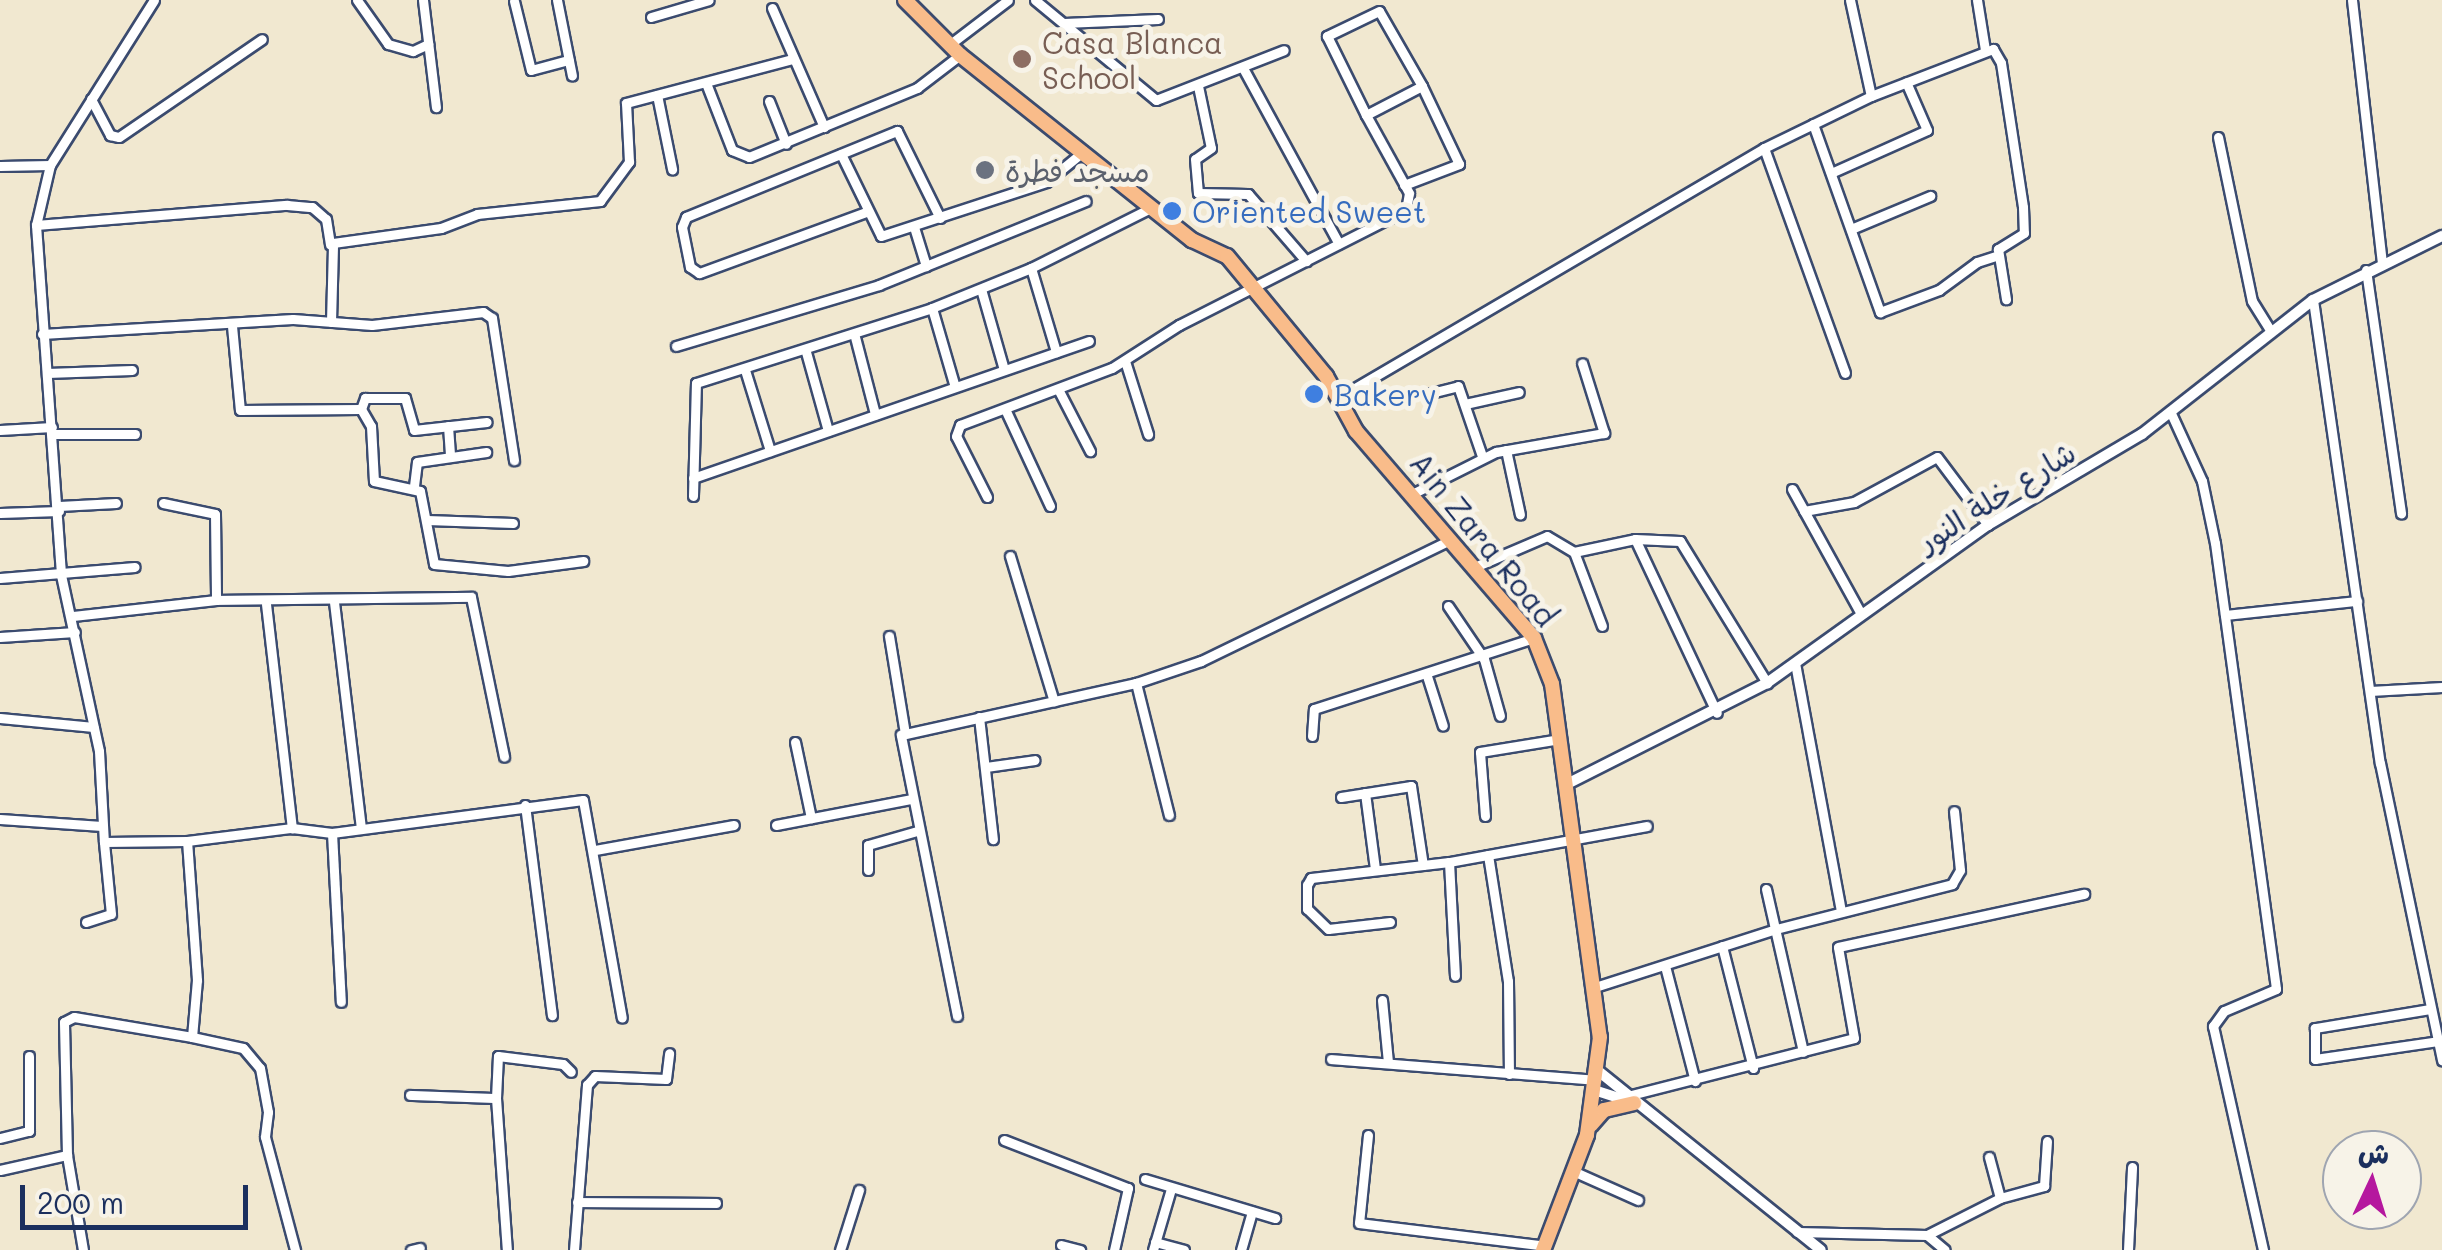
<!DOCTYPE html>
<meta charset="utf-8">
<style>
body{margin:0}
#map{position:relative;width:2442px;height:1250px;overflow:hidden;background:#f1e8d0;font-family:Mali,"Playpen Sans Arabic",sans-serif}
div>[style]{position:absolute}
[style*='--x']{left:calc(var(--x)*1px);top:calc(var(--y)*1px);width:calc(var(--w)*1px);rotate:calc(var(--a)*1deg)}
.roads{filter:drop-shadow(2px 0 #3b4b6f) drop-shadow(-2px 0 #3b4b6f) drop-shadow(0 2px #3b4b6f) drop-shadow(0 -2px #3b4b6f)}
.minor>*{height:9px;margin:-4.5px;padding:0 4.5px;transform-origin:4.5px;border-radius:4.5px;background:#fff}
.tertiary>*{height:10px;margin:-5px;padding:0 5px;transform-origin:5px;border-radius:5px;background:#fff}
.primary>*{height:14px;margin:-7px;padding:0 7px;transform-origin:7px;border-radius:7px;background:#f9bc8a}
.dots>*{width:28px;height:28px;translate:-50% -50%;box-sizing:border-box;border:5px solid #f7f3e8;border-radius:50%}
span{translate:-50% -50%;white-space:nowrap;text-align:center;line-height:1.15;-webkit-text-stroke:10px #f7f3e8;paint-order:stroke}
.education-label{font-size:30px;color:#785e54}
.left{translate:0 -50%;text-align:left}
.worship-label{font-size:30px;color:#5b616d}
.shop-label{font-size:30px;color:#366cbe}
.street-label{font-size:30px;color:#1b2f5e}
.north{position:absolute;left:2322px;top:1130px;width:100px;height:100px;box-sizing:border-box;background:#f7f3e8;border:2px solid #9fa5b1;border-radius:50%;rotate:4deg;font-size:28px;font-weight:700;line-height:40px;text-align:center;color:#1b2f5e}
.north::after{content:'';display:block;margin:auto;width:35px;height:45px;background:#b5179e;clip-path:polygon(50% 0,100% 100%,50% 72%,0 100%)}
.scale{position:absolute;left:20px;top:1185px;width:228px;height:45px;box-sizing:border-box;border:5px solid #1b2f5e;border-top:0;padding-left:12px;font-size:30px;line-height:35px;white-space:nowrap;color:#1b2f5e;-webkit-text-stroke:8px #f7f3e8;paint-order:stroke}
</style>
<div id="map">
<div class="roads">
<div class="minor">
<div style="--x:154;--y:0;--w:195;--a:122.2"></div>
<div style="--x:50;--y:165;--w:62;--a:103.1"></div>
<div style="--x:36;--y:225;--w:351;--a:85.9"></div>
<div style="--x:61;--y:575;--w:180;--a:77.8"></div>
<div style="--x:99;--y:751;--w:91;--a:86.9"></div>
<div style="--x:104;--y:842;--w:83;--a:-0.7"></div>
<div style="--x:187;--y:841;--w:106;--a:-7.1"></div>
<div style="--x:292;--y:828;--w:40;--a:7.1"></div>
<div style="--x:332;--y:833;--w:253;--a:-7.5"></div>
<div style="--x:583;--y:800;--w:221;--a:79.9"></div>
<div style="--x:357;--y:0;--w:54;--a:54.8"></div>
<div style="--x:388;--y:44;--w:26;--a:16"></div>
<div style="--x:413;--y:51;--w:17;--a:-25"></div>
<div style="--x:423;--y:0;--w:108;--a:83.1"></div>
<div style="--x:557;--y:0;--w:77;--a:78.8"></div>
<div style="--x:1035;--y:0;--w:157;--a:39.6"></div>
<div style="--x:1156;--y:100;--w:137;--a:-21.3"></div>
<div style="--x:1850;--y:0;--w:98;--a:77.7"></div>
<div style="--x:1977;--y:0;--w:51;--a:80.9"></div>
<div style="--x:2352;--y:0;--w:264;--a:83.5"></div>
<div style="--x:514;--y:1;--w:71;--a:76.2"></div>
<div style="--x:531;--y:70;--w:39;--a:-15"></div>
<div style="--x:772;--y:8;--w:130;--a:66.4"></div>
<div style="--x:651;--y:17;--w:60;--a:-16.3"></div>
<div style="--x:1064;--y:23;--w:94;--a:-2.4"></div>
<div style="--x:949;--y:45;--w:74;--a:-37.3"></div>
<div style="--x:1243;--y:68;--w:200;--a:61.4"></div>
<div style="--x:706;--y:83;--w:72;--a:68.8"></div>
<div style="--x:732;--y:150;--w:18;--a:22"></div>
<div style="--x:749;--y:157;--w:182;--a:-22.3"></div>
<div style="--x:917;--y:88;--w:54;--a:-37.5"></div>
<div style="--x:1198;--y:86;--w:63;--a:78.2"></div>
<div style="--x:1211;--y:148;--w:19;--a:145"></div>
<div style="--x:1195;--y:159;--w:34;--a:85"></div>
<div style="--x:1198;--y:193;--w:50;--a:1.1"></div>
<div style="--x:1248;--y:194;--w:89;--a:49.1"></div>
<div style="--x:657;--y:95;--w:76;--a:78.5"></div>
<div style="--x:91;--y:99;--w:41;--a:62.2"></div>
<div style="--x:110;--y:135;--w:9;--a:13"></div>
<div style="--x:119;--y:137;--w:173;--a:-34.4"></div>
<div style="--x:769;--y:101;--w:46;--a:68.4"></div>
<div style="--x:1813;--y:124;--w:200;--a:70.4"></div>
<div style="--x:1880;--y:312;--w:63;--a:-20.4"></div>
<div style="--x:1939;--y:290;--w:47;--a:-36.4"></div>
<div style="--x:1977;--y:262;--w:22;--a:-18"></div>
<div style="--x:2218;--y:137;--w:167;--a:78.3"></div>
<div style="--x:2252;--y:301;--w:34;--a:58"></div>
<div style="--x:1764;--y:148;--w:239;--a:70.2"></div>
<div style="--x:841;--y:154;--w:91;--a:64"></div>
<div style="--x:881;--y:236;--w:174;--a:-18.1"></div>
<div style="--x:1046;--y:182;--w:49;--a:-39.2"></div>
<div style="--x:0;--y:166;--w:50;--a:-1.1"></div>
<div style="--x:1831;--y:173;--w:105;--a:-24.1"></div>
<div style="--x:1927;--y:130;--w:52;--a:-113.6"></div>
<div style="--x:1404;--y:185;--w:59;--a:-20.9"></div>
<div style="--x:1459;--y:164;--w:86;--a:-115.4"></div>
<div style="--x:1422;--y:86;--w:86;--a:-119.8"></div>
<div style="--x:1379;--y:11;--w:58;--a:154.3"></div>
<div style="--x:1327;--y:36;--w:88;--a:63.7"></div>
<div style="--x:1366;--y:115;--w:63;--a:-27.4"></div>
<div style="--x:866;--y:212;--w:178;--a:159.9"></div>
<div style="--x:699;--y:273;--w:11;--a:-146"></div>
<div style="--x:690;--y:267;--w:41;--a:-101.3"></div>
<div style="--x:682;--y:227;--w:11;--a:-68"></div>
<div style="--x:686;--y:217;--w:228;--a:-22.2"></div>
<div style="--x:897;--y:131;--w:97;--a:63.7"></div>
<div style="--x:36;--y:225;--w:252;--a:-4.6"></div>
<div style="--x:287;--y:205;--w:25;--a:5"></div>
<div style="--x:312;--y:207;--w:18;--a:41"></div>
<div style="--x:326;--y:219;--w:26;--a:81"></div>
<div style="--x:914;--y:227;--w:41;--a:72.9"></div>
<div style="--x:1851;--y:229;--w:86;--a:-22.7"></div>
<div style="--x:1031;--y:268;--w:88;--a:73.4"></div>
<div style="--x:2366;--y:270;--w:246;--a:81.8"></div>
<div style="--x:981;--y:289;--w:84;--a:74.1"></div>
<div style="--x:2313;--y:300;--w:468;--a:81.8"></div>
<div style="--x:2380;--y:763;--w:304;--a:78.2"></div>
<div style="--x:932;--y:308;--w:82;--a:73.8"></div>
<div style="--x:331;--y:322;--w:79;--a:-88.5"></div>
<div style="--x:333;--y:243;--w:109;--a:-7.9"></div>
<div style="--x:441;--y:228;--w:39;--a:-21"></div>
<div style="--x:477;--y:214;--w:124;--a:-6"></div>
<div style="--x:600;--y:201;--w:49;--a:-53.4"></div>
<div style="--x:629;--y:162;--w:59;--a:-92.9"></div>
<div style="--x:626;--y:103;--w:173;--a:-14.8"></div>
<div style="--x:232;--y:326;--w:84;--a:84.6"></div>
<div style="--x:240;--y:410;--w:121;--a:-0.5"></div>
<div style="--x:361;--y:409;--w:20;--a:60"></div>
<div style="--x:371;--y:426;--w:55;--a:86.9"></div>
<div style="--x:374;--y:481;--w:47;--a:12.3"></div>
<div style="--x:420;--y:491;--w:74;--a:79.1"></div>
<div style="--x:434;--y:564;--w:74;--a:5.4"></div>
<div style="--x:508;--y:571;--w:76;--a:-7.6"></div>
<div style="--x:42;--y:334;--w:251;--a:-3.4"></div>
<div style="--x:293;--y:319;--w:79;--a:4.3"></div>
<div style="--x:372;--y:325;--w:112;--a:-6.7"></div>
<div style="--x:483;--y:312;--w:11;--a:34"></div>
<div style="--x:492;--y:318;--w:144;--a:81.2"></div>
<div style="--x:855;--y:337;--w:80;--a:75.4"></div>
<div style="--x:676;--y:346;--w:212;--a:-16.7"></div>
<div style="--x:879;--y:285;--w:223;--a:-22.1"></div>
<div style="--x:806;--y:352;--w:82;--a:74.4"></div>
<div style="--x:1125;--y:361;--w:77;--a:72.5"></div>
<div style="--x:745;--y:370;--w:85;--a:72.8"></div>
<div style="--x:47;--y:373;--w:85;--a:-2"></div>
<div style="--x:1058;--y:389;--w:70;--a:62.7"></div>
<div style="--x:1427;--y:394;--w:32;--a:-14"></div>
<div style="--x:1458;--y:386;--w:74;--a:71.1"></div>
<div style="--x:1338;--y:398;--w:494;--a:-30.4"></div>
<div style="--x:1764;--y:148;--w:119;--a:-25.9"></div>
<div style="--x:1871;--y:96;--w:131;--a:-21.1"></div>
<div style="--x:1993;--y:49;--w:16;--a:60"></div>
<div style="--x:2001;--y:63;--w:146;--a:81.3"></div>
<div style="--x:2023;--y:207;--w:26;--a:88"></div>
<div style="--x:2024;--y:233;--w:31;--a:148"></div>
<div style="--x:1998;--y:249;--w:51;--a:80.9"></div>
<div style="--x:1465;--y:404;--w:55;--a:-12.5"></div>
<div style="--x:361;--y:409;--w:12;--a:-70"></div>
<div style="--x:365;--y:398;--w:40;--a:0"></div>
<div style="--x:405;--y:398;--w:33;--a:74"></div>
<div style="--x:414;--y:430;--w:73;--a:-6.3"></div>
<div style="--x:1005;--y:409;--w:107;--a:65.1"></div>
<div style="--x:2170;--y:411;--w:77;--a:65.4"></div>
<div style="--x:2202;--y:481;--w:63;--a:78.2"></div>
<div style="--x:2215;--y:543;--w:450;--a:82.2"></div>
<div style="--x:2276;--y:989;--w:56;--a:157.1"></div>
<div style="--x:2224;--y:1011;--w:19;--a:126"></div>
<div style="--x:2213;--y:1026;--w:230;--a:77.4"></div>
<div style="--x:448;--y:426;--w:31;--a:86"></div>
<div style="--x:0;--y:430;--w:52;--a:-3.3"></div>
<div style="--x:55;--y:434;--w:80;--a:0"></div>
<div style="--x:1506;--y:450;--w:66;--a:77.8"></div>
<div style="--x:693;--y:478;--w:419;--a:-19.1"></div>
<div style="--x:414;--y:486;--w:24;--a:-83"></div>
<div style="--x:417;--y:462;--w:70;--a:-8.2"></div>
<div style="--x:1792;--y:489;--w:143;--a:61.1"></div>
<div style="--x:1414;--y:493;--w:92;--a:-26.6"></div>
<div style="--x:1496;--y:452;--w:110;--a:-10"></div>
<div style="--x:1604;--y:433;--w:73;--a:-107.4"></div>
<div style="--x:693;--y:496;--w:113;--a:-88.5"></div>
<div style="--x:696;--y:383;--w:248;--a:-17.6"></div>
<div style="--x:932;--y:308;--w:107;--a:-22"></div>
<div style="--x:1031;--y:268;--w:136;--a:-26.6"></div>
<div style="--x:987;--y:497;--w:68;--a:-116.9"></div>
<div style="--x:956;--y:436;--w:12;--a:-70"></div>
<div style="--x:960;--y:425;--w:162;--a:-20.6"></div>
<div style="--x:1112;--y:368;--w:80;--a:-32.7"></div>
<div style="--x:1179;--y:325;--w:254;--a:-26.9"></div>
<div style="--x:1406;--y:210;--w:17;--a:-80"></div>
<div style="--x:1409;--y:193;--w:89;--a:-118.9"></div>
<div style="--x:163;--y:503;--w:53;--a:11.9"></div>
<div style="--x:215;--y:514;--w:86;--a:89.3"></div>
<div style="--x:59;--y:506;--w:57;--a:-3"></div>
<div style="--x:1804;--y:511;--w:51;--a:-10.2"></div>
<div style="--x:1854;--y:502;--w:94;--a:-28.5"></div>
<div style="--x:1937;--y:457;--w:85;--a:53.1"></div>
<div style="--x:0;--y:513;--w:59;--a:-1.9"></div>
<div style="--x:427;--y:520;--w:86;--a:2"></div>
<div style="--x:1635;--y:539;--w:192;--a:64.8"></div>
<div style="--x:1574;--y:552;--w:79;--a:69.3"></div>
<div style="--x:1010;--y:556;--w:152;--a:73.2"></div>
<div style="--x:1477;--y:566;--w:76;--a:-23.2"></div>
<div style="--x:1547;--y:536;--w:31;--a:31"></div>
<div style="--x:1574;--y:552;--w:62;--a:-12"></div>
<div style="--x:1635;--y:539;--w:45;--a:2.5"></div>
<div style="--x:1680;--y:541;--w:167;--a:58.5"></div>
<div style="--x:0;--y:578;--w:135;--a:-4.7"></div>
<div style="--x:334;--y:602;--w:227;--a:83.2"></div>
<div style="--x:266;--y:604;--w:226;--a:83.4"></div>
<div style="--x:1448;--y:606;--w:64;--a:55.8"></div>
<div style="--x:1484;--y:659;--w:59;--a:74.3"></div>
<div style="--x:2225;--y:615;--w:133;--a:-6.1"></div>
<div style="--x:73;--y:616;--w:144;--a:-6.4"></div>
<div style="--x:216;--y:600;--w:255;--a:-0.7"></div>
<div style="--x:471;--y:597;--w:163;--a:78.3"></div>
<div style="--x:889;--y:636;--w:99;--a:80.7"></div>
<div style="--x:0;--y:637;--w:75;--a:-3.8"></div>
<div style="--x:1795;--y:663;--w:253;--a:79.5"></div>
<div style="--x:1427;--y:676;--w:52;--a:72.3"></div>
<div style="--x:1136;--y:683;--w:136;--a:76"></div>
<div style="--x:2370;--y:691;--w:72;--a:-3.2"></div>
<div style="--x:979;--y:717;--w:123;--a:83.5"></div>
<div style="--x:0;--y:718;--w:94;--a:5.5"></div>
<div style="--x:1312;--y:736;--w:27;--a:-86"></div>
<div style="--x:1314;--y:709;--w:231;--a:-17.9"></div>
<div style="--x:795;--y:742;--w:78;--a:78.1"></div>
<div style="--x:986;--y:767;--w:49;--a:-8.1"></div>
<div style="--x:1365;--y:793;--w:77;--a:82.5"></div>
<div style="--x:1341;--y:797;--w:71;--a:-8.9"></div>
<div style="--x:1411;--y:786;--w:80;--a:81.4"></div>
<div style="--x:525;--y:805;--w:212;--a:82.7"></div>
<div style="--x:1485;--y:816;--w:64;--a:-94.5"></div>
<div style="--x:1480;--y:752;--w:81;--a:-9.2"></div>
<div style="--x:0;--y:819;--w:102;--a:3.9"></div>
<div style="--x:776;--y:825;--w:137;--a:-10.9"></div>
<div style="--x:332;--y:833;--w:169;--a:87"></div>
<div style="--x:595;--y:850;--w:141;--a:-10.2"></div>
<div style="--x:1488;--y:855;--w:128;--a:81"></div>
<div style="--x:1508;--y:981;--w:93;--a:89.4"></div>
<div style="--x:1449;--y:862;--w:114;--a:87"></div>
<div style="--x:868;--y:870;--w:25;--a:-90"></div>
<div style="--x:868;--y:845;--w:51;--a:-15.9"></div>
<div style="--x:1766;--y:889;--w:167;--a:77.2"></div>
<div style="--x:86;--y:922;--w:26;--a:-18"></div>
<div style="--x:111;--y:914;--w:72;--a:-95.6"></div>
<div style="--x:1390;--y:922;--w:62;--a:173.6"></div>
<div style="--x:1328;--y:929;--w:29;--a:-136"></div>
<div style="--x:1307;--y:909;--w:24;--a:-90"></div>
<div style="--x:1307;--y:885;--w:8;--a:-60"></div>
<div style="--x:1311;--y:878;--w:139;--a:-6.6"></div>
<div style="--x:1449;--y:862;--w:201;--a:-10.3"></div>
<div style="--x:1722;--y:946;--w:126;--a:75.7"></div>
<div style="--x:1665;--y:966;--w:119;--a:75.4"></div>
<div style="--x:1595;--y:987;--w:190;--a:-17.8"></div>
<div style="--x:1776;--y:929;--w:182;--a:-14.3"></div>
<div style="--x:1952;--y:884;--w:16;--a:-60"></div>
<div style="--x:1960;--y:870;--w:59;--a:-95.8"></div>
<div style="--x:1382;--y:1000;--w:62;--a:84.5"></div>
<div style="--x:2430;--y:1009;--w:117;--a:170.6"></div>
<div style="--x:2315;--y:1028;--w:31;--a:90"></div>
<div style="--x:2315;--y:1059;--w:124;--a:-8.3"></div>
<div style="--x:957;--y:1016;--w:287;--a:-101.3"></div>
<div style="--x:901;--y:735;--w:241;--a:-12.5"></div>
<div style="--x:1136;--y:683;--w:69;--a:-18.7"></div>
<div style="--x:1201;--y:661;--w:277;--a:-25.9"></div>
<div style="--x:192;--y:1037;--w:52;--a:12.2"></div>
<div style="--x:243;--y:1048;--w:26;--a:50"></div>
<div style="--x:260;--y:1068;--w:45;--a:79.7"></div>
<div style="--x:268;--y:1112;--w:25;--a:97"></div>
<div style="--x:265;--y:1137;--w:117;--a:75.1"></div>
<div style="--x:1331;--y:1059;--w:266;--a:4.5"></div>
<div style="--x:410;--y:1095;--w:86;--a:2"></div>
<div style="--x:496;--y:1098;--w:152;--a:85.9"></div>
<div style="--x:1631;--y:1095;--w:230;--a:-14.3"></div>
<div style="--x:1854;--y:1038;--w:92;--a:-100"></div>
<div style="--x:1838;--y:947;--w:252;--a:-12.2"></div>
<div style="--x:496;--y:1098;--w:42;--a:-87.3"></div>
<div style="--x:498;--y:1056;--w:65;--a:7"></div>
<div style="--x:563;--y:1064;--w:11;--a:45"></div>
<div style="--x:1368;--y:1135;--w:88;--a:95.8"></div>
<div style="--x:1359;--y:1223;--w:187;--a:7"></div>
<div style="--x:0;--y:1138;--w:30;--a:-14"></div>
<div style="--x:29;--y:1131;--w:75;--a:-90"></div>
<div style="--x:1004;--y:1140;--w:133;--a:21.2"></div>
<div style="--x:1128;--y:1188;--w:64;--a:102.7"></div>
<div style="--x:1989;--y:1157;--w:42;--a:75"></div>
<div style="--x:0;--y:1170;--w:69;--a:-12.6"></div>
<div style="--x:1575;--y:1172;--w:69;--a:24"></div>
<div style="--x:1145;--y:1179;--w:136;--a:16.7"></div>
<div style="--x:577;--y:1202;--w:139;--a:0.4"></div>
<div style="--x:1797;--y:1232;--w:130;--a:1.3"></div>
<div style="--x:1927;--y:1235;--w:82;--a:-26.9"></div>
<div style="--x:2000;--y:1198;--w:46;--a:-15.3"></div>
<div style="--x:2044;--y:1186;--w:45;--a:-86.2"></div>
<div style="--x:1927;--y:1235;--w:23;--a:40"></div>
<div style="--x:1155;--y:1242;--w:30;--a:15"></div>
<div style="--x:1061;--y:1245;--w:20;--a:15"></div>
<div style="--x:83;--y:1250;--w:96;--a:-99.6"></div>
<div style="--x:67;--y:1155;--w:133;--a:-91.3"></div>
<div style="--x:64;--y:1022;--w:11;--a:-27"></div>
<div style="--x:74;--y:1017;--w:120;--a:9.6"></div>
<div style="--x:192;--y:1037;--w:57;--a:-85"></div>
<div style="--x:197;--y:980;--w:139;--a:-94.1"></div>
<div style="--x:411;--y:1250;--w:9;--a:-13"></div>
<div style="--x:574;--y:1250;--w:166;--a:-85.5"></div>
<div style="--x:587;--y:1085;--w:12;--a:-48"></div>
<div style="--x:595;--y:1076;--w:71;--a:2.4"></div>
<div style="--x:666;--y:1079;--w:26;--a:-83"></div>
<div style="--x:840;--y:1250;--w:63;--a:-72.4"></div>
<div style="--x:1153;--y:1250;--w:64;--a:-73.6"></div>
<div style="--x:1241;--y:1250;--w:40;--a:-74"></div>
<div style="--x:2128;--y:1250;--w:83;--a:-87.2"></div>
</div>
<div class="tertiary">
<div style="--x:1567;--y:784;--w:224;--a:-26.8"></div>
<div style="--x:1767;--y:683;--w:272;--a:-35.6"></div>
<div style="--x:1988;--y:525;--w:179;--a:-30.6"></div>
<div style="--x:2142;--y:434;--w:217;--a:-38.1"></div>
<div style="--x:2313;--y:300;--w:144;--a:-26.4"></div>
<div style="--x:1597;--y:1070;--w:287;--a:38.8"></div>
<div style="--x:1594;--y:1090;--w:40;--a:18"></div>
</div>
<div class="primary">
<div style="--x:905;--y:0;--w:78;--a:45"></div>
<div style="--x:960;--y:55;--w:297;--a:38.6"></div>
<div style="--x:1192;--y:240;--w:38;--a:25"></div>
<div style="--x:1227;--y:256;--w:156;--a:50.5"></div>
<div style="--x:1326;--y:376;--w:63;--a:61.4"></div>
<div style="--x:1356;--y:431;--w:273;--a:49.3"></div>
<div style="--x:1534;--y:638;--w:49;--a:68.6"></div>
<div style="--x:1552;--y:684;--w:356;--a:82.3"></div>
<div style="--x:1600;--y:1037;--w:99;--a:97.6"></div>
<div style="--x:1587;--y:1135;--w:123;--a:110.9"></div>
<div style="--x:1591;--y:1125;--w:20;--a:-49"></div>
<div style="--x:1604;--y:1110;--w:31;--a:-13"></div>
</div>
</div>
<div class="dots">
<div style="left:1022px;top:59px;background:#8d6e63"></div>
<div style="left:985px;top:170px;background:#6b7280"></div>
<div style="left:1172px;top:211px;background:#3f7fe0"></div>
<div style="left:1314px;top:394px;background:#3f7fe0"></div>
</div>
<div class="education-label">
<span class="left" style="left:1042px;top:59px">Casa Blanca<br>School</span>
</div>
<div class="worship-label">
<span class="left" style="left:1005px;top:170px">مسجد فطرة</span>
</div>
<div class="shop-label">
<span class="left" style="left:1192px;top:211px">Oriented Sweet</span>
<span class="left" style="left:1334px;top:394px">Bakery</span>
</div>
<div class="street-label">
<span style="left:1996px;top:496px;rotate:-32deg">شارع خلة النور</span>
<span style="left:1484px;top:539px;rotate:51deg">Ain Zara Road</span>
</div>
<div class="north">ش</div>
<div class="scale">200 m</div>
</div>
